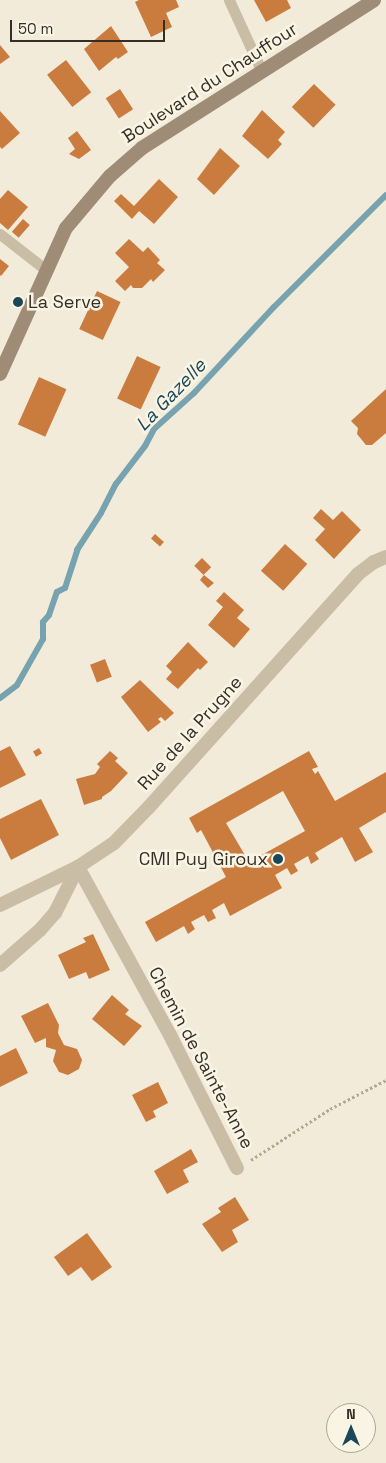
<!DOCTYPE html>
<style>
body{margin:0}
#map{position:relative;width:386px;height:1463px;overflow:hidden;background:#f2ebd9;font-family:"Space Grotesk",sans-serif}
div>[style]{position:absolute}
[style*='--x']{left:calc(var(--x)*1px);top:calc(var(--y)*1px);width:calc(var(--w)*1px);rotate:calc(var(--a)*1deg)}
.stream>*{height:6px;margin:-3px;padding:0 3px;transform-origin:3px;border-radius:3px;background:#77a2b0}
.building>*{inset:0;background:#ca7c3f;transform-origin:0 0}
.path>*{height:3px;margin-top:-1.5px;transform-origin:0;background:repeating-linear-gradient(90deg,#b6a88f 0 2.5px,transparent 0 5px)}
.service>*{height:11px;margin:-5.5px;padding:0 5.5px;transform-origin:5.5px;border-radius:5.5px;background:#cabda5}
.minor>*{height:14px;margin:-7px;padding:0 7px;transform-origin:7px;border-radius:7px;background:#cabda5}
.secondary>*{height:14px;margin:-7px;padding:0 7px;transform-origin:7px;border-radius:7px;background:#9e8c76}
.dots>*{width:14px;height:14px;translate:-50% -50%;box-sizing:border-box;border:2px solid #faf4e5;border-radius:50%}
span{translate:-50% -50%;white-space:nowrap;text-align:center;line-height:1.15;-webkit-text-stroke:5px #faf4e5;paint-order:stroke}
.street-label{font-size:18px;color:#362e26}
.poi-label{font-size:18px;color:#362e26}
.left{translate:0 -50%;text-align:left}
.right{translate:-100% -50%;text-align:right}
.water-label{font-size:19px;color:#1b4858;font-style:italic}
.north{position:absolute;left:326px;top:1403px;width:50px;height:50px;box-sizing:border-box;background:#faf4e5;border:1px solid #aca599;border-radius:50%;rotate:0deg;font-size:14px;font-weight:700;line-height:20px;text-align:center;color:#362e26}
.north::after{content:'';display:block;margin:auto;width:18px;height:22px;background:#1b4858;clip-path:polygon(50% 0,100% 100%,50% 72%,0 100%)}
.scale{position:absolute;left:10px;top:20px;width:155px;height:22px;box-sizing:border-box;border:2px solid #362e26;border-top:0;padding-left:6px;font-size:15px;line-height:18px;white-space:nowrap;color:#362e26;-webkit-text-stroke:4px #faf4e5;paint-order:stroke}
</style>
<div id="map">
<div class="stream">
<div style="--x:0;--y:698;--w:21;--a:-37"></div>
<div style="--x:17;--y:685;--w:53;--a:-60.5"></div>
<div style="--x:43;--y:639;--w:17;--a:-90"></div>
<div style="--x:43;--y:622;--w:9;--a:-49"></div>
<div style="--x:49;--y:615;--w:24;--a:-71"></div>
<div style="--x:57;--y:592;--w:9;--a:-27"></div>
<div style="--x:65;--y:588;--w:40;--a:-72"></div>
<div style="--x:77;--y:550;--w:44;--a:-57"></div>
<div style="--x:101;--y:513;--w:33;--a:-63"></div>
<div style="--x:116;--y:484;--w:48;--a:-52.7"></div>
<div style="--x:145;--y:446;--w:19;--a:-62"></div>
<div style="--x:154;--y:429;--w:54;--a:-42"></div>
<div style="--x:194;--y:393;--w:117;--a:-47.1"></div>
<div style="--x:274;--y:307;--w:158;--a:-45"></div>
</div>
<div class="building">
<div style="clip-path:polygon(139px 0,176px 0,179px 7px,166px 13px,172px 27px,151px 37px,135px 2px)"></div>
<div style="clip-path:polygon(254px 0,287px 0,291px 8px,266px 22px)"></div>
<div style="clip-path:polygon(111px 26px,128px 52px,118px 59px,116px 57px,99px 71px,84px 49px)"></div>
<div style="clip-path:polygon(0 45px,10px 57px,0 64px)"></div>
<div style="left:66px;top:60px;width:41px;height:24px;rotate:52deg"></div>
<div style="left:314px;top:84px;width:30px;height:32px;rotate:44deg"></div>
<div style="left:120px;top:89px;width:24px;height:17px;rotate:57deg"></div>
<div style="clip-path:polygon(262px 110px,285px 132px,278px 140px,282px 144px,268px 159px,242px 136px)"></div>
<div style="clip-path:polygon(0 111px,20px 133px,2px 149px,0 147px)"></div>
<div style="clip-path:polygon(77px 131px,91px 150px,79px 159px,69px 154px,75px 149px,68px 138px)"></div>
<div style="clip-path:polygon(220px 148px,240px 166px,214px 195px,197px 179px)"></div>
<div style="clip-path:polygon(159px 179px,178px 197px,154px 224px,139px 211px,132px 219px,114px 201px,121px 194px,134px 206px)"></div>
<div style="clip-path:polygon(8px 190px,28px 207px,8px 230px,0 223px,0 199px)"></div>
<div style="left:23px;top:219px;width:9px;height:17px;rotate:41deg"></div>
<div style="clip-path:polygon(129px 239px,143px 252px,148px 247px,160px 260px,157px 263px,165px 270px,153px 282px,151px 279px,142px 288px,133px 288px,131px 285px,125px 291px,115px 281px,129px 267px,115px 253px)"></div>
<div style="clip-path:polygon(0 259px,9px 266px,1px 276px,0 275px)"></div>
<div style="left:97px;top:291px;width:26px;height:42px;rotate:25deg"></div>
<div style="left:137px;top:356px;width:26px;height:47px;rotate:25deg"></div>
<div style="left:39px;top:377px;width:30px;height:52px;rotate:24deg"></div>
<div style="clip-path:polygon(386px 389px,386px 433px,372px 445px,366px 445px,357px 434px,358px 428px,351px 421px)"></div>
<div style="clip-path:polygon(321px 509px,333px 520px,342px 511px,361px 530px,334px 559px,315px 540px,325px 529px,313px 518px)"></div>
<div style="left:155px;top:534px;width:12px;height:6px;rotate:42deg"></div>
<div style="left:285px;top:544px;width:30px;height:36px;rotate:42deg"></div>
<div style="left:202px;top:558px;width:13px;height:11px;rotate:45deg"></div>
<div style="clip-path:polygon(204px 575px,214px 583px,208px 588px,200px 580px)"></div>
<div style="clip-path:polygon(224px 592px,244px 610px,237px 618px,250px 629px,234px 648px,208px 625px,223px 607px,216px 601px)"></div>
<div style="clip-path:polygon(188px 642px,208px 662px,200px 670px,198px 668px,178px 689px,166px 679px,172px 672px,166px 666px)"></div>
<div style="left:105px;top:659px;width:19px;height:16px;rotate:69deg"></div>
<div style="clip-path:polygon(140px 680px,174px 713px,165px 721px,161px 717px,158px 719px,161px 722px,148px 732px,121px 697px)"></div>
<div style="clip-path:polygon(10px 746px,26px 775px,0 788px,0 751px)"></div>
<div style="left:39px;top:748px;width:6px;height:7px;rotate:59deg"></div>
<div style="clip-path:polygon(110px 751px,118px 758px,115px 761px,128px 773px,111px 791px,102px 797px,102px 799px,84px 805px,76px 779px,95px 774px,100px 767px,97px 764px)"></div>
<div style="clip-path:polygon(evenodd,309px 751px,318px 767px,312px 769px,315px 774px,318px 771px,335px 801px,386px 772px,386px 812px,359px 828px,373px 852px,355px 862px,342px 837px,315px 853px,319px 859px,311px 864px,308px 856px,294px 864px,298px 871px,291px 875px,287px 868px,275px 875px,282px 888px,230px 916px,224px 903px,212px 910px,216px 918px,208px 922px,204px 915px,191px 922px,195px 929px,188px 934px,184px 926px,156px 942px,145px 922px,226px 877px,201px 830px,197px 833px,189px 818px,309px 751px,283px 791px,305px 831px,249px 862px,226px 823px,283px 791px)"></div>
<div style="clip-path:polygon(41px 799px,59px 835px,11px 860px,0 838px,0 819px)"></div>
<div style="clip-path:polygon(93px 934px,110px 970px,89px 979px,86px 972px,69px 979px,58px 955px,86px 942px,83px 938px)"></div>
<div style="clip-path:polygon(112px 995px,129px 1010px,125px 1014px,142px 1026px,124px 1046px,92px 1019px)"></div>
<div style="clip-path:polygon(48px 1003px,59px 1025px,58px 1033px,64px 1045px,77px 1049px,82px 1060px,79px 1069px,68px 1075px,59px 1072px,53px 1061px,56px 1050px,46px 1047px,46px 1038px,35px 1043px,21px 1016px)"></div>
<div style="clip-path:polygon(16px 1048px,28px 1073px,0 1087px,0 1056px)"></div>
<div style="clip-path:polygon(158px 1082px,168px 1103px,153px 1111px,156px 1117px,146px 1122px,132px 1095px)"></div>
<div style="clip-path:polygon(191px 1149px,198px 1162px,183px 1170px,189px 1182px,167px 1194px,154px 1171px)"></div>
<div style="clip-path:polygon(235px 1197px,249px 1220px,232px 1230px,238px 1242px,222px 1252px,202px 1224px,221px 1212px,218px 1208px)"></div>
<div style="clip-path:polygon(87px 1233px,112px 1267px,92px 1281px,81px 1267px,68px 1276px,54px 1257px)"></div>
</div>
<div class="path">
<div style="--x:251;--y:1160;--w:94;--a:-32.8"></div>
<div style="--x:330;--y:1109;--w:63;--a:-27.4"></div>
</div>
<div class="service">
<div style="--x:229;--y:0;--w:77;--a:65.4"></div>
<div style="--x:0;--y:234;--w:58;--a:38"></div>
</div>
<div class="minor">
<div style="--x:78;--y:867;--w:192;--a:61.3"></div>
<div style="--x:170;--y:1035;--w:149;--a:63.3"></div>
<div style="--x:0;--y:905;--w:87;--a:-26"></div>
<div style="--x:78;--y:867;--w:43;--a:-33.7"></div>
<div style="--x:114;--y:843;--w:50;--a:-45.8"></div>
<div style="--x:149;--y:807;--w:313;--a:-48.1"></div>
<div style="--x:358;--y:574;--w:20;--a:-37"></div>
<div style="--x:374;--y:562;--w:13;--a:-23"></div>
<div style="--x:0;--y:965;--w:53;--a:-41.2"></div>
<div style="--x:40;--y:930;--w:23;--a:-49"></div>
<div style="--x:55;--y:913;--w:51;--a:-63.4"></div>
</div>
<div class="secondary">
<div style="--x:0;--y:374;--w:160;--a:-65.7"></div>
<div style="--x:66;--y:228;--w:68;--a:-49.8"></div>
<div style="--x:110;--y:176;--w:43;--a:-41.2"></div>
<div style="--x:142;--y:148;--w:275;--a:-32.5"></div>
</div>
<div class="dots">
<div style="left:18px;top:302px;background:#1b4858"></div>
<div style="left:278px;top:859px;background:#1b4858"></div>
</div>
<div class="street-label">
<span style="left:210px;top:83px;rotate:-33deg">Boulevard du Chauffour</span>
<span style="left:190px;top:733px;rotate:-48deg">Rue de la Prugne</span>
<span style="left:201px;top:1058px;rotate:62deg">Chemin de Sainte-Anne</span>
</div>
<div class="poi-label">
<span class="left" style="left:28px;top:302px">La Serve</span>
<span class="right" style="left:268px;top:859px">CMI Puy Giroux</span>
</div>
<div class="water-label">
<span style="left:171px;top:395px;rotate:-46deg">La Gazelle</span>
</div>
<div class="north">N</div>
<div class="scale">50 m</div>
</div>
